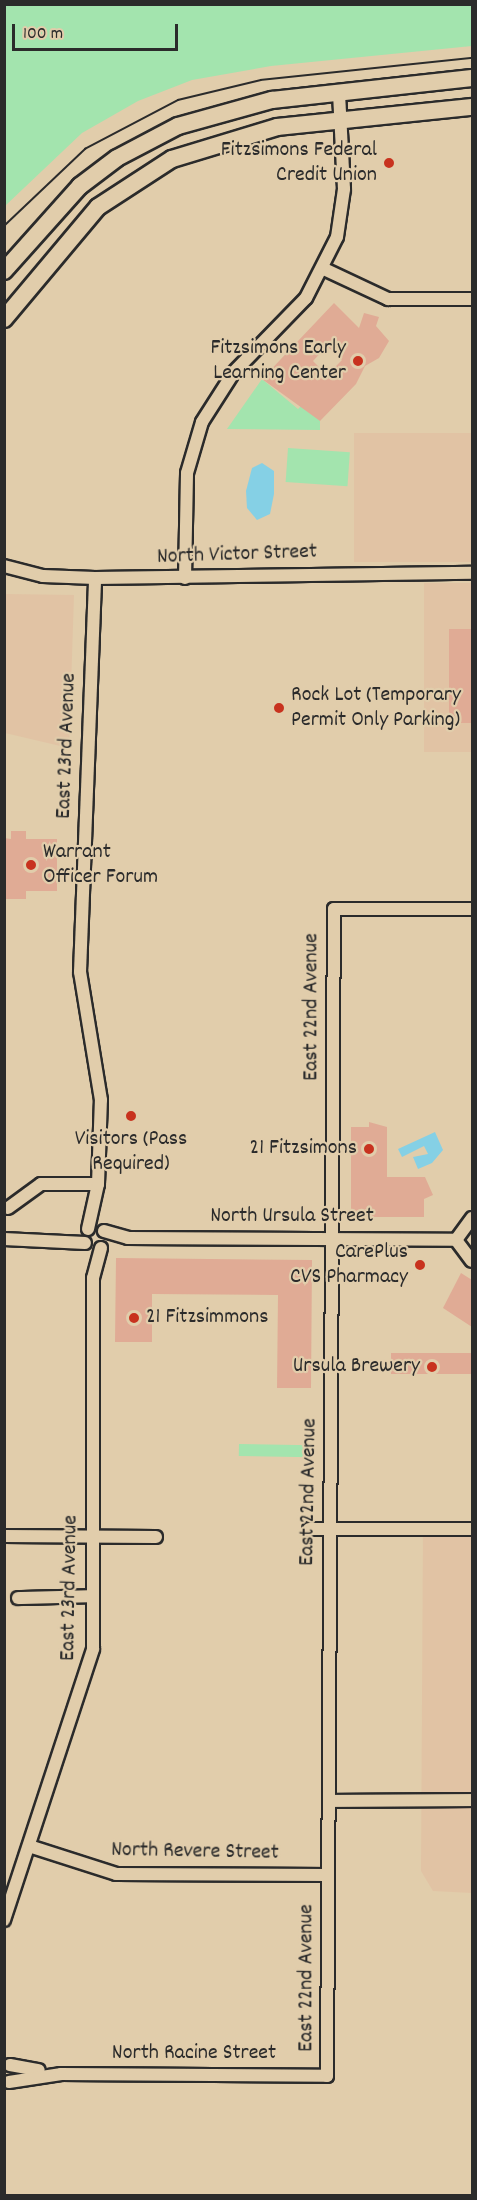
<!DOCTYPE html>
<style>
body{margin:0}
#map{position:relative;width:477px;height:2200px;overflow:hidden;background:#e1cdab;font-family:Dekko,sans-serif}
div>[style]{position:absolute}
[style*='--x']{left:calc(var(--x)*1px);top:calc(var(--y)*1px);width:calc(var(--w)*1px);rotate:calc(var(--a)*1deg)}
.built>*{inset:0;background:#e1c3a4;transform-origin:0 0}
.green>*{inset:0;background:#a3e4ae;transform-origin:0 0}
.water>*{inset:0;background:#85d0e5}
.building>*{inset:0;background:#e0ab95;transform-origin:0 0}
.roads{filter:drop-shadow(2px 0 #2b2b2b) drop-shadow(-2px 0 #2b2b2b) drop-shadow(0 2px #2b2b2b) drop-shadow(0 -2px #2b2b2b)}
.minor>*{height:12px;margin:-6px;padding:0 6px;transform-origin:6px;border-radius:6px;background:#e1cdab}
.major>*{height:16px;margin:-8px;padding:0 8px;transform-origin:8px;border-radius:8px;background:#e1cdab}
.tram>*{height:1.5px;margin:-0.75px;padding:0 0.75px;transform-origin:0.75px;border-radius:0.75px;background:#2b2b2b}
.dots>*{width:16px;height:16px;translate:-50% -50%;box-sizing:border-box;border:3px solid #e1cdab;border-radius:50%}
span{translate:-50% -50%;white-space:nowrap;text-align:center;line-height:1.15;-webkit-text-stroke:4.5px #e1cdab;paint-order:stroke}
.poi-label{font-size:22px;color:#2b2b2b}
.right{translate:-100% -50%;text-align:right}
.left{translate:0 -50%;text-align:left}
.street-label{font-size:22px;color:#2b2b2b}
.frame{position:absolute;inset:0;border:6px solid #2b2b2b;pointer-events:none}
.scale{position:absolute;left:12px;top:24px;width:166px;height:27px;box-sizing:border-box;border:3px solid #2b2b2b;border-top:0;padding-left:8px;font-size:18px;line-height:21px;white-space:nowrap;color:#2b2b2b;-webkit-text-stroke:4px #e1cdab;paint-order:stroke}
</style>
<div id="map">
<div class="built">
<div style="left:354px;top:433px;width:118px;height:129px"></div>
<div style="left:424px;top:583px;width:48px;height:169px"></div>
<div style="clip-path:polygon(5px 594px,74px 595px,69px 748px,5px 733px)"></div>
<div style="clip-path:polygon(423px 1529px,472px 1529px,472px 1893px,433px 1891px,421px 1871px)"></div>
</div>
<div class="green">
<div style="clip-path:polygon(5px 4px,472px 5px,472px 46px,271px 66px,192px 80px,138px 101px,82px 133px,5px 206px)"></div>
<div style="clip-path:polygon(262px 379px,298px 409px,303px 404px,320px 421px,320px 430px,227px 429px)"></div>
<div style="left:288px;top:448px;width:62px;height:34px;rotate:4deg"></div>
<div style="left:239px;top:1444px;width:73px;height:12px;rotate:1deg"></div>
</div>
<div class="water">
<div style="clip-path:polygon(262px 463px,274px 471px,274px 494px,270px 514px,257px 520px,247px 508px,246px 491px,252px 468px)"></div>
<div style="clip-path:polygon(435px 1132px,443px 1150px,432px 1163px,418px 1169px,413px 1157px,428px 1154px,424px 1146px,402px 1157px,398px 1149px)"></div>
</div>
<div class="building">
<div style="clip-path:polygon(evenodd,334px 303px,359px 328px,364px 313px,379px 317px,376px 326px,389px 341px,379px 358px,365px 366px,356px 384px,320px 421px,262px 379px,334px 303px,327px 346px,342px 360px,327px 375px,313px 361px,327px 346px)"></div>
<div style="left:449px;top:629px;width:23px;height:94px"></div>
<div style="clip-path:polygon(11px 831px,26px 831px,26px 839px,57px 839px,57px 891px,26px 891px,26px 899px,4px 899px,4px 838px,11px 839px)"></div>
<div style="clip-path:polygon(369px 1122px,387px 1127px,387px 1177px,425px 1177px,433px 1195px,424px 1199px,424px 1217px,356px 1217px,351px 1212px,351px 1127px,369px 1127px)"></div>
<div style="clip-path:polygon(116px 1258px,312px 1260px,311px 1388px,277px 1388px,278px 1295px,152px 1294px,152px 1342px,115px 1342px)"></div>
<div style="clip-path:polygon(461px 1273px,472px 1280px,472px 1327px,443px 1308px)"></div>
<div style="left:391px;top:1353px;width:81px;height:21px"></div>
</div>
<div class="roads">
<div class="minor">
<div style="--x:324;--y:269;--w:71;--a:25.1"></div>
<div style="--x:388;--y:299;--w:84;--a:0"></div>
<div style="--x:4;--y:566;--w:40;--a:14.4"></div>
<div style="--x:43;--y:576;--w:52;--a:2.2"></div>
<div style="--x:95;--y:578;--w:377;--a:-0.8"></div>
<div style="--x:185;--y:578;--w:105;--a:-88.9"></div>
<div style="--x:187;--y:473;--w:53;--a:-73.6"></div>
<div style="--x:202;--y:422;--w:59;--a:-57.4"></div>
<div style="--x:234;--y:372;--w:103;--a:-45.8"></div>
<div style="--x:306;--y:298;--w:68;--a:-63.1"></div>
<div style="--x:337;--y:237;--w:49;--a:-81.7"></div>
<div style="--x:344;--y:189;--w:97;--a:-93"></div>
<div style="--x:8;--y:1208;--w:41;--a:-36"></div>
<div style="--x:41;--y:1184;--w:57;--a:0"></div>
<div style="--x:472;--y:1218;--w:27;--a:126"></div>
<div style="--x:456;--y:1240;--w:26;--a:53"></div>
<div style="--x:88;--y:1229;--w:46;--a:-77.5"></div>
<div style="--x:98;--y:1184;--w:84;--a:-88"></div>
<div style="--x:101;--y:1100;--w:130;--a:-99.3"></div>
<div style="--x:80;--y:972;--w:394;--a:-87.8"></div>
<div style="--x:104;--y:1231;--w:25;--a:16"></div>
<div style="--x:128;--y:1238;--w:328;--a:0.3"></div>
<div style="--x:4;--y:1239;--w:81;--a:2.8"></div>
<div style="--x:309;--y:1529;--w:163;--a:0"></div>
<div style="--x:4;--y:1536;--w:152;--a:0.4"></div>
<div style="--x:18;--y:1598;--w:74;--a:-1.5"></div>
<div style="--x:329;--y:1801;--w:143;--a:-0.4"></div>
<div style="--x:29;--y:1846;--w:91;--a:17.8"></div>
<div style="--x:116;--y:1874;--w:212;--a:0.3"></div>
<div style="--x:4;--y:1920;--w:285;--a:-71.8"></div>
<div style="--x:93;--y:1649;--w:371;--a:-90"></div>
<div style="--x:93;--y:1278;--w:31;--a:-75"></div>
<div style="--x:10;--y:2065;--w:29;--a:10"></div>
<div style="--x:9;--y:2082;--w:53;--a:-8.7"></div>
<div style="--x:61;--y:2074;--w:266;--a:0.4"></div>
<div style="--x:327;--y:2076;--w:1167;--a:-89.66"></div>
<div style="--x:334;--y:909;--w:138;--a:0"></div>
</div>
<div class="major">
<div style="--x:4;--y:271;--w:114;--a:-48.2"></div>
<div style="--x:80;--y:186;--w:46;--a:-37.1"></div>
<div style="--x:117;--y:158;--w:69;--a:-27.7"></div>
<div style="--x:178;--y:126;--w:98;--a:-15.5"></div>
<div style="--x:272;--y:100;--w:201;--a:-6.3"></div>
<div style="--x:4;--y:319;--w:146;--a:-50"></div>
<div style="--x:98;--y:207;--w:88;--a:-33"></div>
<div style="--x:172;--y:159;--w:110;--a:-16.9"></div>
<div style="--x:277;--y:127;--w:196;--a:-5.9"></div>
</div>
</div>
<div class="tram">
<div style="--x:4;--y:226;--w:112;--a:-43.5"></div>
<div style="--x:85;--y:149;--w:105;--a:-27.8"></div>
<div style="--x:178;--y:100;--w:85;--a:-13.5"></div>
<div style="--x:261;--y:80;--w:212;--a:-6"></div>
</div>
<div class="dots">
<div style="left:389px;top:163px;background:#c8321e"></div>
<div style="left:358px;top:361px;background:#c8321e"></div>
<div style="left:279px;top:708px;background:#c8321e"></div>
<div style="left:31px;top:865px;background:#c8321e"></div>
<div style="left:131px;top:1116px;background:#c8321e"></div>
<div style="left:369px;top:1149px;background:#c8321e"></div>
<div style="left:420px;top:1265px;background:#c8321e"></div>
<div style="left:134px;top:1318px;background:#c8321e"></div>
<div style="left:432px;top:1367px;background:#c8321e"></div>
</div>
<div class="poi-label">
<span class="right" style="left:377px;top:163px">Fitzsimons Federal<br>Credit Union</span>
<span class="right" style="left:346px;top:361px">Fitzsimons Early<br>Learning Center</span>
<span class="left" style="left:291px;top:708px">Rock Lot (Temporary<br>Permit Only Parking)</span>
<span class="left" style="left:43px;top:865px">Warrant<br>Officer Forum</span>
<span style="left:131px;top:1152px">Visitors (Pass<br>Required)</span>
<span class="right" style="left:357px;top:1149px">21 Fitzsimons</span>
<span class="right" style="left:408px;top:1265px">CarePlus<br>CVS Pharmacy</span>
<span class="left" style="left:146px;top:1318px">21 Fitzsimmons</span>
<span class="right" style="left:420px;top:1367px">Ursula Brewery</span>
</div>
<div class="street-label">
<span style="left:237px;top:555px;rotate:-2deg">North Victor Street</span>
<span style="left:67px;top:746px;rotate:-88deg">East 23rd Avenue</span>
<span style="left:312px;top:1007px;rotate:-90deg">East 22nd Avenue</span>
<span style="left:292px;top:1217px">North Ursula Street</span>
<span style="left:309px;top:1492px;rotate:-89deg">East 22nd Avenue</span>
<span style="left:70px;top:1588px;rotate:-89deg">East 23rd Avenue</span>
<span style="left:195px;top:1852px;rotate:1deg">North Revere Street</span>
<span style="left:307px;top:1978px;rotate:-90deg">East 22nd Avenue</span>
<span style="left:194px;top:2054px">North Racine Street</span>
</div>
<div class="frame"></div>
<div class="scale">100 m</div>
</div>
